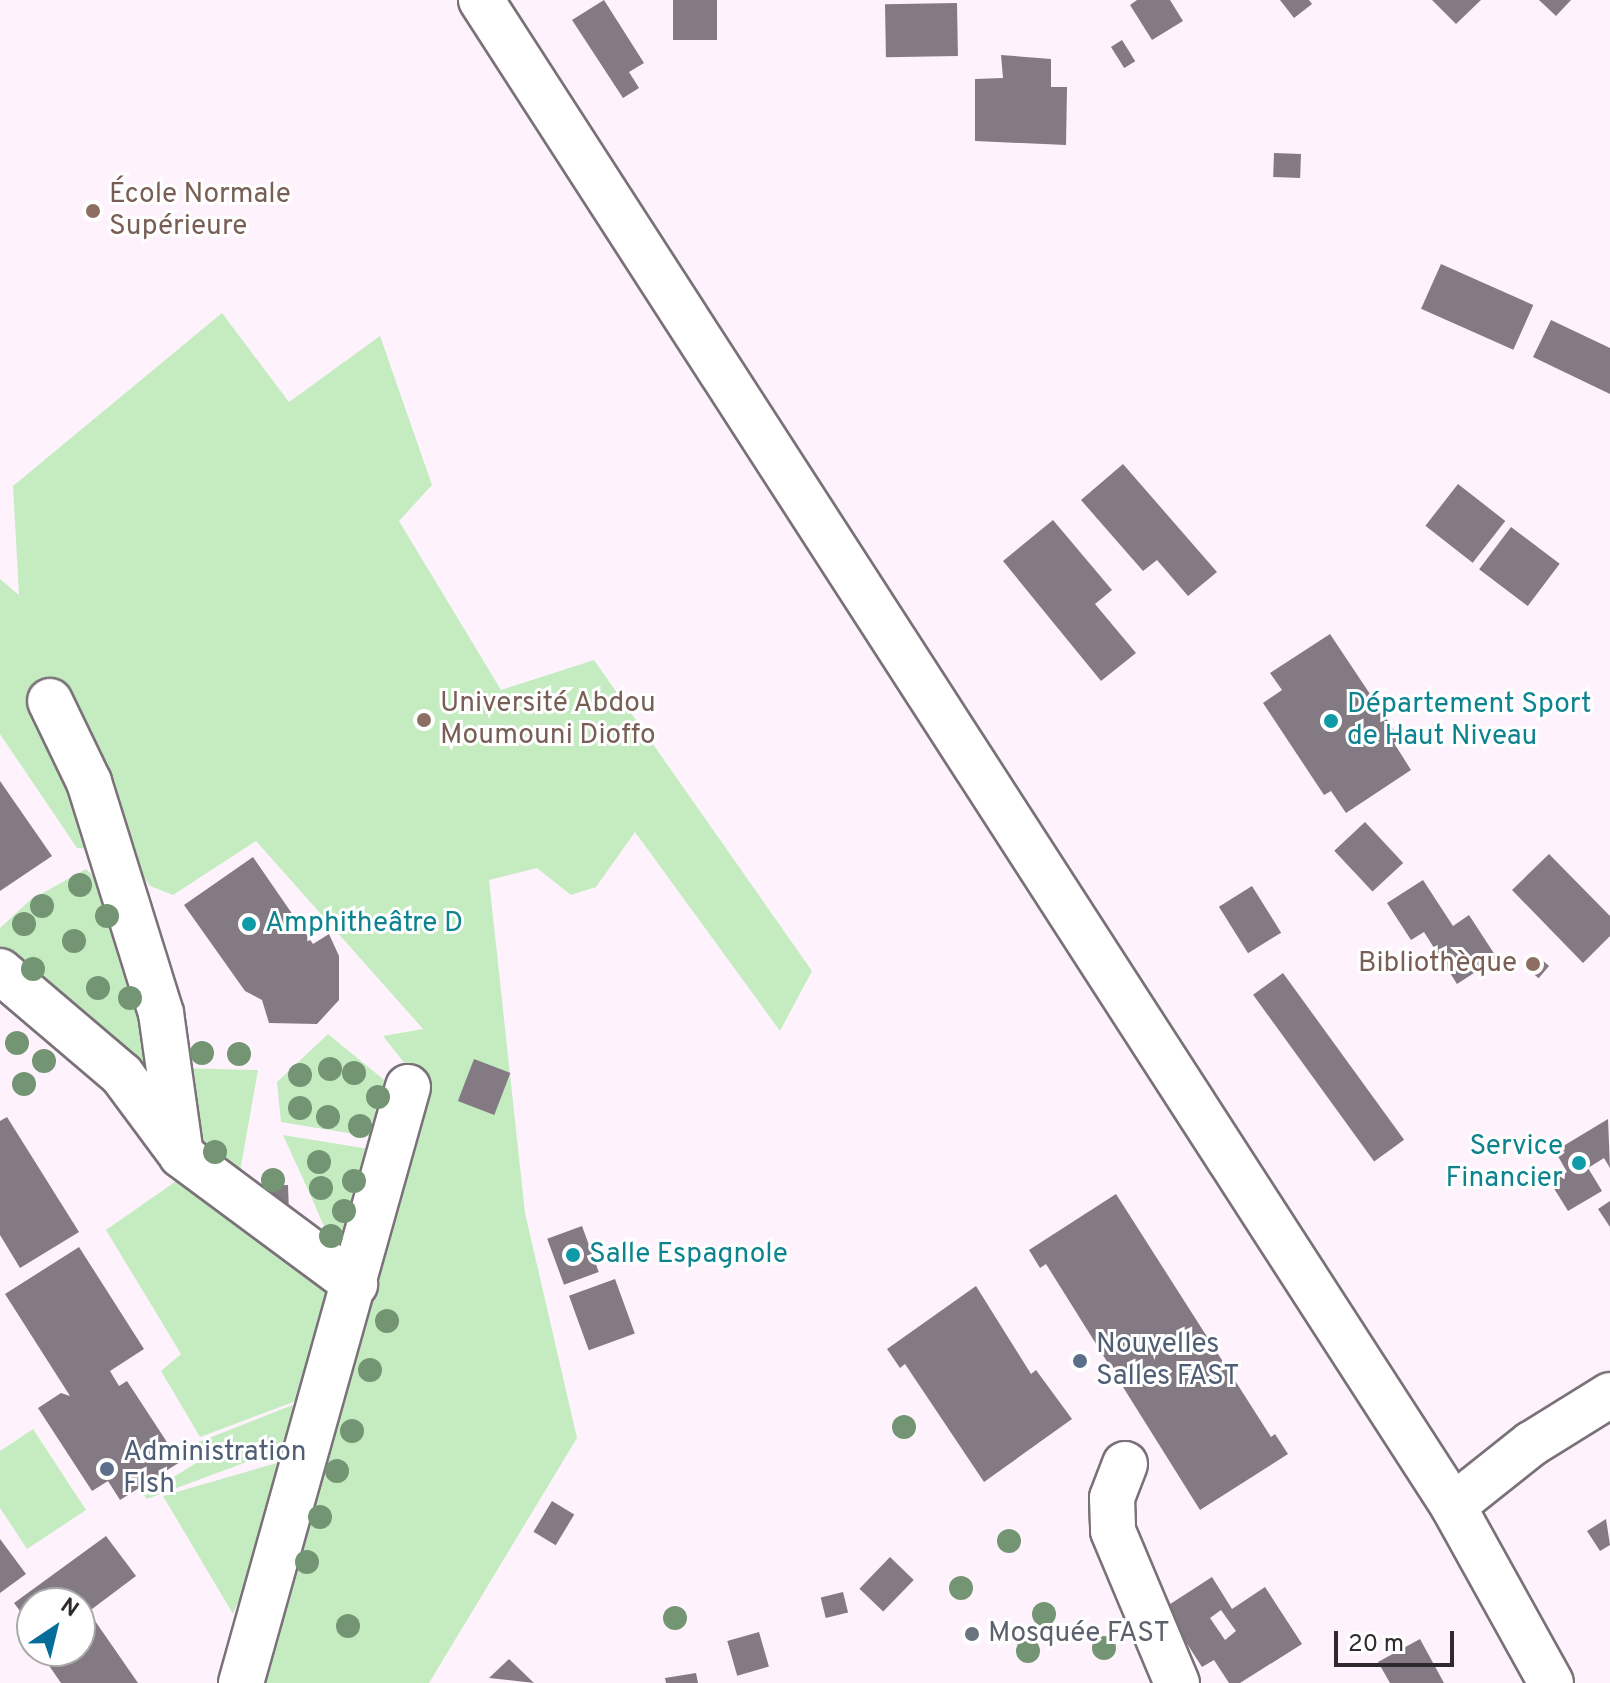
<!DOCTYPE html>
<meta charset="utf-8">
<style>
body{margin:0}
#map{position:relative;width:1610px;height:1683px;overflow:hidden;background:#fef3fd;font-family:Overpass,sans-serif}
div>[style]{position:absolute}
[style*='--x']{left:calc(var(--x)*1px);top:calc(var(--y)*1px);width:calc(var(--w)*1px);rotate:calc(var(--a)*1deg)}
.green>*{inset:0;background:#c5ecc0}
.building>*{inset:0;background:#847a83;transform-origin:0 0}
.roads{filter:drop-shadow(2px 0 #7a7179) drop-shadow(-2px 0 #7a7179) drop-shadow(0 2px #7a7179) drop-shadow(0 -2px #7a7179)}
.minor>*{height:44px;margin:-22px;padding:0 22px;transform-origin:22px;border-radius:22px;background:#fff}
.trees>*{width:24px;height:24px;margin:-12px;border-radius:50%;background:#749573}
.dots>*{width:22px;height:22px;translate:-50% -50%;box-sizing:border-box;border:4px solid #fff;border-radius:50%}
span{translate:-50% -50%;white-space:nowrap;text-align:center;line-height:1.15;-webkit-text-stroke:6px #fff;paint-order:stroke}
.education-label{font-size:28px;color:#785e54}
.left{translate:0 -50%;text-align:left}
.right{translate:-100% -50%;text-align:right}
.culture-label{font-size:28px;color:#0d838f}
.service-label{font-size:28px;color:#4e5e75}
.worship-label{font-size:28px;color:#5b616d}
.north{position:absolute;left:16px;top:1587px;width:80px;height:80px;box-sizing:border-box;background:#fff;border:2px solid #abaaab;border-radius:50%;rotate:35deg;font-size:22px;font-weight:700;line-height:32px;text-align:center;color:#2e2a2e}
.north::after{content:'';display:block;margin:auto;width:28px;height:36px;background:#056d9a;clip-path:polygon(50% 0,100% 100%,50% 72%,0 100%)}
.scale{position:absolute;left:1334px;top:1631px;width:120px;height:36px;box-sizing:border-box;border:4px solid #2e2a2e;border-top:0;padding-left:10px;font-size:24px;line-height:28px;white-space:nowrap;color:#2e2a2e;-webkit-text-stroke:6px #fff;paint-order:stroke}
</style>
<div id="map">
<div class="green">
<div style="clip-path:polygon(222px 313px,289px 402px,380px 336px,432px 485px,399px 521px,501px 690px,594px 660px,812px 971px,780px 1031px,635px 832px,596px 887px,571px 895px,537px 868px,489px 880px,525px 1213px,577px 1438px,429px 1683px,240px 1683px,421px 1084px,383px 1036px,423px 1029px,256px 841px,173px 895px,150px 886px,126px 850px,77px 848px,0 734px,0 579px,19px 595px,13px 486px)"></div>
<div style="clip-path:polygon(86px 869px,104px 886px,171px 1131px,0 964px,0 928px,30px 900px)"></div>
<div style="clip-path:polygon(328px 1034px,394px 1088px,378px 1138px,281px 1122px,277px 1082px)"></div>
<div style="clip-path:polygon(176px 1068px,258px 1070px,238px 1183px,187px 1151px)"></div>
<div style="clip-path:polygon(283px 1135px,375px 1150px,338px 1259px,313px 1201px)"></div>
<div style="clip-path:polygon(192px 1170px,352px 1286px,323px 1391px,200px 1437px,161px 1371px,181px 1354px,106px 1230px)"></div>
<div style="clip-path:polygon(295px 1404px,303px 1441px,147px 1499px,144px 1495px,198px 1462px,191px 1445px)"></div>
<div style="clip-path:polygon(33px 1429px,86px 1510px,27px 1549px,0 1508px,0 1451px)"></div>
<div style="clip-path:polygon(301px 1456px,233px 1614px,163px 1496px)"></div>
</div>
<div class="building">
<div style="clip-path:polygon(604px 0,644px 63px,629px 72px,639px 88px,623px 98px,572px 20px)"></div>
<div style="left:673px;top:0;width:44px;height:40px"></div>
<div style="clip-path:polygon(1137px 0,1170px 0,1183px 21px,1152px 40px,1130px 5px)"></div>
<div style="clip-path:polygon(1280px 0,1309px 0,1312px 4px,1294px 18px)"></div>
<div style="clip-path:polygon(1432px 0,1481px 0,1456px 24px)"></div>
<div style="clip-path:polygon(1539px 0,1571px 0,1556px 16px)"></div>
<div style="left:957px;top:3px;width:53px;height:72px;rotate:89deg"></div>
<div style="left:1122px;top:40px;width:25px;height:13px;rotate:58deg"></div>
<div style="clip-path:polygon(1001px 55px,1051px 59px,1051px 87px,1067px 87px,1066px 145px,975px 141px,975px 79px,1003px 78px)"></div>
<div style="left:1274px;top:153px;width:27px;height:24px;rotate:2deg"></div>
<div style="left:1441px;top:264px;width:101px;height:49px;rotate:24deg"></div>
<div style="clip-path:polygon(1551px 320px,1610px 348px,1610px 394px,1533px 357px)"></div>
<div style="clip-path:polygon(1123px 464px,1217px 572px,1188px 596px,1157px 560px,1143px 571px,1081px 500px)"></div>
<div style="left:1458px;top:484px;width:60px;height:53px;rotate:38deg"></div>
<div style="clip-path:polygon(1053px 520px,1112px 590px,1095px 604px,1136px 653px,1101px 681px,1003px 561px)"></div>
<div style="left:1511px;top:527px;width:61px;height:53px;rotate:37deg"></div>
<div style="clip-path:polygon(1330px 634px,1400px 739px,1394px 743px,1411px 770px,1346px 813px,1331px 791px,1324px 795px,1263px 703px,1282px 690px,1270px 673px)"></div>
<div style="clip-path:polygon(0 781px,52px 856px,0 891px)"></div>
<div style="left:1365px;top:822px;width:56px;height:42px;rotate:47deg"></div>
<div style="clip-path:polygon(1549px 854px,1610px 916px,1610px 936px,1583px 963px,1512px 890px)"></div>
<div style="clip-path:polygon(253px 857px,313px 944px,329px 934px,339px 956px,339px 1000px,317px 1024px,269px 1023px,262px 1000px,245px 991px,184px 905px)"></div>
<div style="clip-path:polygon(1423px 880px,1453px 926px,1469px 915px,1497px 958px,1457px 984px,1424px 932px,1411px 940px,1387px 903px)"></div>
<div style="left:1252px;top:886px;width:55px;height:39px;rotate:58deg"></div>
<div style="left:1534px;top:953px;width:20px;height:16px;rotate:41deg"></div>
<div style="left:1283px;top:973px;width:206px;height:37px;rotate:54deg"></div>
<div style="left:474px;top:1059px;width:39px;height:45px;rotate:21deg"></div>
<div style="clip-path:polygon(7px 1117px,79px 1232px,20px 1268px,0 1235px,0 1121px)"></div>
<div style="clip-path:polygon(1608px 1119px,1610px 1168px,1604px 1158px,1588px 1168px,1602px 1191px,1568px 1211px,1550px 1182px,1567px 1172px,1555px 1151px)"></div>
<div style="left:288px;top:1185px;width:28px;height:19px;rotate:88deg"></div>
<div style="clip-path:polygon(1116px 1194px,1271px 1437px,1275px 1434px,1288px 1454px,1200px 1510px,1046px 1264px,1040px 1268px,1029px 1250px)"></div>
<div style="clip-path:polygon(1610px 1201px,1610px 1227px,1598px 1209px)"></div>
<div style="left:582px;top:1226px;width:49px;height:37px;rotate:70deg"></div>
<div style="clip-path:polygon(79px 1247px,144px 1349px,110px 1371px,119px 1386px,127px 1381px,180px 1462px,120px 1500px,108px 1481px,92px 1491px,38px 1408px,61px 1393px,70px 1396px,5px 1294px)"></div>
<div style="left:615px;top:1279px;width:58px;height:49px;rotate:70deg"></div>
<div style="clip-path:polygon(976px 1286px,1031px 1374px,1036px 1370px,1072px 1419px,984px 1482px,905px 1364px,900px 1368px,887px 1349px)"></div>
<div style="left:552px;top:1501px;width:26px;height:36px;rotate:31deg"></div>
<div style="clip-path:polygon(1606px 1519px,1610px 1545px,1600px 1551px,1587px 1531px)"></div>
<div style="clip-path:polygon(106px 1536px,136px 1576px,80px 1618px,80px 1603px,32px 1603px,32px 1627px,14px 1603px)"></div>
<div style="clip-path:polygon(0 1539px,26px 1574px,0 1593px)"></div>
<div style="left:890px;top:1557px;width:33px;height:44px;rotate:44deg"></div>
<div style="clip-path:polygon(evenodd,1212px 1577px,1232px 1609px,1265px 1587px,1302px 1644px,1240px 1683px,1229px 1683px,1214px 1660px,1202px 1667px,1164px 1608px,1212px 1577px,1221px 1610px,1236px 1631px,1225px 1640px,1210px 1618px,1221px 1610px)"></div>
<div style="left:843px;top:1592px;width:21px;height:23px;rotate:76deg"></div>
<div style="clip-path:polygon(93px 1618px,138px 1683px,61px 1683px,41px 1654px,80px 1651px,80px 1627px)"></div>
<div style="left:759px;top:1632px;width:36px;height:33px;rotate:74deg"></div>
<div style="clip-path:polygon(1420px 1639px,1444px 1683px,1390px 1683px,1378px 1662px)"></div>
<div style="clip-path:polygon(509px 1659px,534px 1683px,489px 1678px)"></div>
<div style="clip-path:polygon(696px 1673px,698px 1683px,666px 1683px,665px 1678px)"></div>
</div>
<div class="roads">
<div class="minor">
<div style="--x:481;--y:0;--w:1792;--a:57.16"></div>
<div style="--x:1453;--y:1506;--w:202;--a:61"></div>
<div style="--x:50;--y:701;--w:90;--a:64.3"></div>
<div style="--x:89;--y:782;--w:242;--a:72.7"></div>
<div style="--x:161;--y:1013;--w:143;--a:82"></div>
<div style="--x:181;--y:1155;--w:217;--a:36.6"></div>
<div style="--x:0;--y:971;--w:160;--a:40.4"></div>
<div style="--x:122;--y:1075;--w:92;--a:53.4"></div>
<div style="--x:1125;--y:1464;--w:36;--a:111"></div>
<div style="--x:1112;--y:1498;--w:33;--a:88"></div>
<div style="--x:1113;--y:1531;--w:165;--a:67.2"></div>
<div style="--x:1453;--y:1506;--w:100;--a:-38.5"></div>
<div style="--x:1531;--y:1444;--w:93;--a:-31.8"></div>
<div style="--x:241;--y:1683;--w:619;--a:-74.35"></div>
</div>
</div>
<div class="trees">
<div style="left:80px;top:885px"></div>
<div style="left:42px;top:906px"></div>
<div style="left:107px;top:916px"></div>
<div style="left:24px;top:924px"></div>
<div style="left:74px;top:941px"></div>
<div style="left:33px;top:969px"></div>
<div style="left:98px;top:988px"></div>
<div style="left:130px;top:998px"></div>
<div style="left:17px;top:1043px"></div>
<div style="left:202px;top:1053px"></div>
<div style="left:239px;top:1054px"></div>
<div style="left:44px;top:1061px"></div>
<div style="left:330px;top:1069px"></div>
<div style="left:354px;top:1073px"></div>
<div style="left:300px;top:1075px"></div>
<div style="left:24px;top:1084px"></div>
<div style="left:378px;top:1097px"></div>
<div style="left:300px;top:1108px"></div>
<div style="left:328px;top:1117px"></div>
<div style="left:360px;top:1126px"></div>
<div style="left:215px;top:1152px"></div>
<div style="left:319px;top:1162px"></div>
<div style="left:273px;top:1180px"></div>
<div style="left:354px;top:1181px"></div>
<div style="left:321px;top:1188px"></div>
<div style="left:344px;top:1211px"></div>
<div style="left:331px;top:1236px"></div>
<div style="left:387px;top:1321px"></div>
<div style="left:370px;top:1370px"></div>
<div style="left:904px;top:1427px"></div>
<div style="left:352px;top:1431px"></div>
<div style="left:337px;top:1471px"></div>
<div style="left:320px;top:1517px"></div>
<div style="left:1009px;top:1541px"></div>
<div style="left:307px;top:1562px"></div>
<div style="left:961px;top:1588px"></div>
<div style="left:1044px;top:1614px"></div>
<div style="left:675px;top:1618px"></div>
<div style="left:348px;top:1626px"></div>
<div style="left:1104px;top:1648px"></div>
<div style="left:1028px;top:1651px"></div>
</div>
<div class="dots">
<div style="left:93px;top:211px;background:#8d6e63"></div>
<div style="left:424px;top:720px;background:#8d6e63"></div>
<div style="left:1331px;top:721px;background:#0f9aa8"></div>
<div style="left:249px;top:924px;background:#0f9aa8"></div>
<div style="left:1533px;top:964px;background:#8d6e63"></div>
<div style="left:1579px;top:1163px;background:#0f9aa8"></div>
<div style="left:573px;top:1255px;background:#0f9aa8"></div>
<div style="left:1080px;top:1361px;background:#5c6f8a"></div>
<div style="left:107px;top:1469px;background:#5c6f8a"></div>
<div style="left:972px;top:1634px;background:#6b7280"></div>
</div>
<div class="education-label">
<span class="left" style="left:109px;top:211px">École Normale<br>Supérieure</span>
<span class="left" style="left:440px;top:720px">Université Abdou<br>Moumouni Dioffo</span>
<span class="right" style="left:1517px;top:964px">Bibliothèque</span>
</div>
<div class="culture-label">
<span class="left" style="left:1347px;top:721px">Département Sport<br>de Haut Niveau</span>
<span class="left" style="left:265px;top:924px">Amphitheâtre D</span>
<span class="right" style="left:1563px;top:1163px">Service<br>Financier</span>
<span class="left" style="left:589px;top:1255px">Salle Espagnole</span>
</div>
<div class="service-label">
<span class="left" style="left:1096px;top:1361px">Nouvelles<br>Salles FAST</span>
<span class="left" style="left:123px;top:1469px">Administration<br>Flsh</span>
</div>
<div class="worship-label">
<span class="left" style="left:988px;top:1634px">Mosquée FAST</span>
</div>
<div class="north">N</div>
<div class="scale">20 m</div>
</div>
